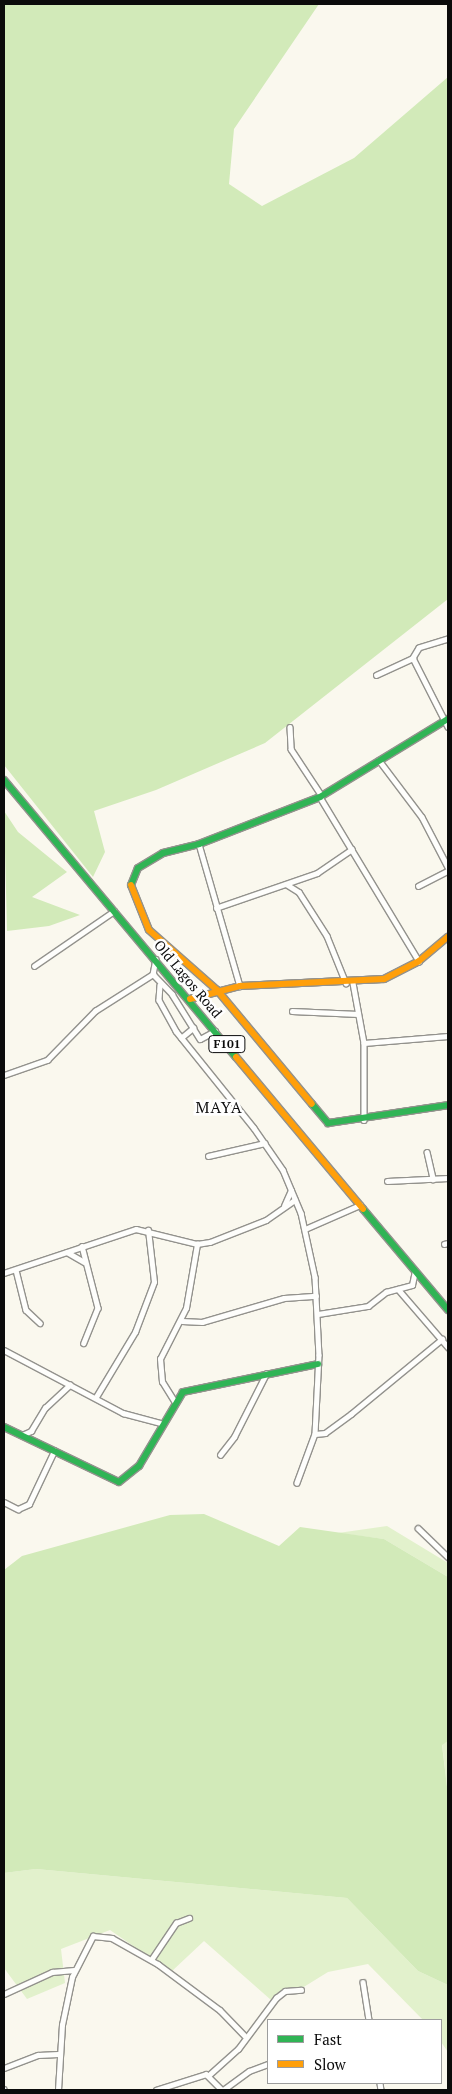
<!DOCTYPE html>
<style>
body{margin:0}
#map{position:relative;width:452px;height:2094px;overflow:hidden;background:#faf8ee;font-family:"PT Serif",serif}
div>[style]{position:absolute}
[style*='--x']{left:calc(var(--x)*1px);top:calc(var(--y)*1px);width:calc(var(--w)*1px);rotate:calc(var(--a)*1deg)}
.green>*{inset:0;background:#e2f1cc}
.forest>*{inset:0;background:#d2eab9}
.roads{filter:drop-shadow(1px 0 #93928d) drop-shadow(-1px 0 #93928d) drop-shadow(0 1px #93928d) drop-shadow(0 -1px #93928d)}
.street>*{height:4.5px;margin:-2.25px;padding:0 2.25px;transform-origin:2.25px;border-radius:2.25px;background:#fefefc}
.fast>*{height:6px;margin:-3px;padding:0 3px;transform-origin:3px;border-radius:3px;background:#30b455}
.slow>*{height:6px;margin:-3px;padding:0 3px;transform-origin:3px;border-radius:3px;background:#ff9f0a}
span{translate:-50% -50%;white-space:nowrap;text-align:center;line-height:1.15;-webkit-text-stroke:5px #fff;paint-order:stroke}
.shield-label span{padding:1px 4px;background:#fff;border:1px solid;border-radius:4px;-webkit-text-stroke-width:0}
.shield-label{font-size:12px;color:#0b0b0b;font-weight:700}
.street-label{font-size:14px;color:#0b0b0b}
.quarter-label{font-size:16px;color:#0b0b0b;letter-spacing:1px}
.frame{position:absolute;inset:0;border:5px solid #0b0b0b;pointer-events:none}
.legend{position:absolute;left:267px;top:2019px;width:175px;height:65px;box-sizing:border-box;background:#fff;border:1px solid #9d9d9d;margin:0;padding:6px 9px;list-style:none;font-size:15px;color:#0b0b0b}
.legend li{display:flex;align-items:center;gap:10px;height:25px}
.legend b{width:25px;border:1px solid #9d9d9d}
</style>
<div id="map">
<div class="green">
<div style="clip-path:polygon(387px 1526px,448px 1563px,448px 1577px,384px 1539px,338px 1533px)"></div>
<div style="clip-path:polygon(448px 1741px,448px 1795px,442px 1744px)"></div>
<div style="clip-path:polygon(36px 1869px,347px 1898px,418px 1971px,448px 1985px,448px 2052px,441px 2042px,441px 2020px,423px 2020px,368px 1964px,328px 1972px,294px 1993px,271px 2000px,204px 1941px,171px 1972px,110px 1930px,61px 1949px,65px 1983px,27px 1999px,4px 1968px,4px 1873px)"></div>
</div>
<div class="forest">
<div style="clip-path:polygon(4px 4px,319px 4px,234px 129px,229px 184px,262px 206px,354px 158px,448px 77px,448px 599px,265px 743px,156px 790px,94px 811px,105px 852px,93px 877px,4px 765px)"></div>
<div style="clip-path:polygon(4px 811px,18px 832px,67px 872px,32px 897px,80px 915px,49px 926px,7px 931px)"></div>
<div style="clip-path:polygon(204px 1514px,279px 1546px,300px 1527px,384px 1539px,448px 1577px,448px 1741px,442px 1745px,448px 1795px,448px 1985px,418px 1971px,347px 1898px,36px 1869px,4px 1873px,4px 1570px,22px 1556px,170px 1515px)"></div>
</div>
<div class="roads">
<div class="street">
<div style="--x:448;--y:639;--w:30;--a:163"></div>
<div style="--x:419;--y:648;--w:12;--a:121"></div>
<div style="--x:413;--y:658;--w:77;--a:63.1"></div>
<div style="--x:376;--y:675;--w:41;--a:-24.7"></div>
<div style="--x:290;--y:727;--w:22;--a:87"></div>
<div style="--x:291;--y:749;--w:56;--a:56.6"></div>
<div style="--x:379;--y:760;--w:71;--a:53"></div>
<div style="--x:422;--y:817;--w:56;--a:62.5"></div>
<div style="--x:320;--y:797;--w:192;--a:58.9"></div>
<div style="--x:199;--y:844;--w:148;--a:73.9"></div>
<div style="--x:286;--y:884;--w:15;--a:32"></div>
<div style="--x:299;--y:892;--w:52;--a:57.5"></div>
<div style="--x:327;--y:936;--w:51;--a:68"></div>
<div style="--x:418;--y:886;--w:34;--a:-27"></div>
<div style="--x:216;--y:908;--w:107;--a:-19.1"></div>
<div style="--x:317;--y:873;--w:42;--a:-34.4"></div>
<div style="--x:156;--y:959;--w:15;--a:101"></div>
<div style="--x:153;--y:974;--w:28;--a:46"></div>
<div style="--x:172;--y:994;--w:53;--a:58.1"></div>
<div style="--x:200;--y:1039;--w:17;--a:-28"></div>
<div style="--x:34;--y:966;--w:97;--a:-34.5"></div>
<div style="--x:353;--y:983;--w:61;--a:79.6"></div>
<div style="--x:364;--y:1043;--w:77;--a:90"></div>
<div style="--x:160;--y:985;--w:15;--a:94"></div>
<div style="--x:159;--y:1000;--w:35;--a:61"></div>
<div style="--x:176;--y:1031;--w:124;--a:51.2"></div>
<div style="--x:254;--y:1128;--w:51;--a:55.4"></div>
<div style="--x:283;--y:1170;--w:47;--a:67.3"></div>
<div style="--x:301;--y:1213;--w:66;--a:77.7"></div>
<div style="--x:315;--y:1277;--w:78;--a:87.1"></div>
<div style="--x:319;--y:1355;--w:79;--a:92.9"></div>
<div style="--x:315;--y:1434;--w:52;--a:110.2"></div>
<div style="--x:292;--y:1011;--w:66;--a:2.6"></div>
<div style="--x:181;--y:1038;--w:16;--a:-40"></div>
<div style="--x:364;--y:1043;--w:84;--a:-4.8"></div>
<div style="--x:4;--y:1075;--w:46;--a:-19.2"></div>
<div style="--x:47;--y:1060;--w:69;--a:-45.6"></div>
<div style="--x:95;--y:1011;--w:69;--a:-32.5"></div>
<div style="--x:427;--y:1152;--w:28;--a:77"></div>
<div style="--x:208;--y:1156;--w:58;--a:-12.8"></div>
<div style="--x:387;--y:1181;--w:61;--a:-2.8"></div>
<div style="--x:284;--y:1206;--w:17;--a:-66"></div>
<div style="--x:305;--y:1229;--w:60;--a:-23.6"></div>
<div style="--x:444;--y:1244;--w:4;--a:-14"></div>
<div style="--x:82;--y:1246;--w:64;--a:75.5"></div>
<div style="--x:98;--y:1308;--w:38;--a:112"></div>
<div style="--x:67;--y:1252;--w:20;--a:30"></div>
<div style="--x:16;--y:1270;--w:41;--a:76"></div>
<div style="--x:26;--y:1310;--w:19;--a:43"></div>
<div style="--x:4;--y:1273;--w:139;--a:-18.4"></div>
<div style="--x:136;--y:1229;--w:63;--a:13.8"></div>
<div style="--x:197;--y:1244;--w:13;--a:-9"></div>
<div style="--x:210;--y:1242;--w:60;--a:-21.4"></div>
<div style="--x:266;--y:1220;--w:35;--a:-35"></div>
<div style="--x:398;--y:1289;--w:77;--a:49.2"></div>
<div style="--x:318;--y:1314;--w:51;--a:-9.1"></div>
<div style="--x:368;--y:1306;--w:23;--a:-38"></div>
<div style="--x:386;--y:1292;--w:27;--a:-15"></div>
<div style="--x:412;--y:1285;--w:14;--a:-78"></div>
<div style="--x:182;--y:1321;--w:20;--a:3"></div>
<div style="--x:202;--y:1322;--w:85;--a:-16.3"></div>
<div style="--x:284;--y:1298;--w:32;--a:-4"></div>
<div style="--x:4;--y:1350;--w:135;--a:27.9"></div>
<div style="--x:123;--y:1413;--w:38;--a:15"></div>
<div style="--x:96;--y:1397;--w:76;--a:-59"></div>
<div style="--x:135;--y:1332;--w:53;--a:-69.2"></div>
<div style="--x:154;--y:1282;--w:52;--a:-96.6"></div>
<div style="--x:174;--y:1401;--w:22;--a:-122"></div>
<div style="--x:162;--y:1382;--w:23;--a:-95"></div>
<div style="--x:160;--y:1359;--w:57;--a:-63"></div>
<div style="--x:186;--y:1308;--w:65;--a:-80.2"></div>
<div style="--x:315;--y:1434;--w:10;--a:-6"></div>
<div style="--x:325;--y:1433;--w:32;--a:-36"></div>
<div style="--x:351;--y:1414;--w:118;--a:-39.5"></div>
<div style="--x:22;--y:1435;--w:10;--a:-24"></div>
<div style="--x:31;--y:1431;--w:27;--a:-59"></div>
<div style="--x:45;--y:1408;--w:34;--a:-43"></div>
<div style="--x:220;--y:1455;--w:23;--a:-52"></div>
<div style="--x:234;--y:1437;--w:71;--a:-63.1"></div>
<div style="--x:4;--y:1502;--w:16;--a:27"></div>
<div style="--x:18;--y:1509;--w:12;--a:-24"></div>
<div style="--x:29;--y:1504;--w:59;--a:-64.7"></div>
<div style="--x:418;--y:1528;--w:42;--a:44"></div>
<div style="--x:151;--y:1960;--w:45;--a:-56"></div>
<div style="--x:176;--y:1923;--w:14;--a:-21"></div>
<div style="--x:363;--y:1982;--w:38;--a:81"></div>
<div style="--x:4;--y:1994;--w:53;--a:-24.6"></div>
<div style="--x:52;--y:1972;--w:22;--a:-5"></div>
<div style="--x:4;--y:2068;--w:36;--a:-21"></div>
<div style="--x:38;--y:2055;--w:20;--a:-3"></div>
<div style="--x:209;--y:2075;--w:39;--a:-42"></div>
<div style="--x:238;--y:2049;--w:64;--a:-53.3"></div>
<div style="--x:276;--y:1998;--w:11;--a:-38"></div>
<div style="--x:285;--y:1991;--w:16;--a:-4"></div>
<div style="--x:380;--y:2083;--w:7;--a:82"></div>
<div style="--x:4;--y:2089;--w:1;--a:90"></div>
<div style="--x:58;--y:2090;--w:65;--a:-86.5"></div>
<div style="--x:62;--y:2025;--w:49;--a:-78.2"></div>
<div style="--x:72;--y:1977;--w:46;--a:-62.9"></div>
<div style="--x:93;--y:1936;--w:19;--a:6"></div>
<div style="--x:112;--y:1938;--w:53;--a:29.5"></div>
<div style="--x:158;--y:1964;--w:77;--a:36.6"></div>
<div style="--x:220;--y:2010;--w:35;--a:46"></div>
<div style="--x:156;--y:2090;--w:52;--a:-17.7"></div>
<div style="--x:206;--y:2074;--w:23;--a:45"></div>
<div style="--x:223;--y:2090;--w:32;--a:-36"></div>
<div style="--x:249;--y:2071;--w:20;--a:-20"></div>
</div>
<div class="fast">
<div style="--x:4;--y:780;--w:361;--a:50.1"></div>
<div style="--x:131;--y:885;--w:18;--a:-68"></div>
<div style="--x:138;--y:868;--w:29;--a:-31"></div>
<div style="--x:163;--y:853;--w:37;--a:-14"></div>
<div style="--x:199;--y:844;--w:130;--a:-21.2"></div>
<div style="--x:320;--y:797;--w:150;--a:-31.4"></div>
<div style="--x:312;--y:1104;--w:25;--a:50"></div>
<div style="--x:328;--y:1123;--w:121;--a:-8.5"></div>
<div style="--x:363;--y:1209;--w:132;--a:49.9"></div>
<div style="--x:4;--y:1427;--w:127;--a:25.6"></div>
<div style="--x:119;--y:1482;--w:26;--a:-39"></div>
<div style="--x:139;--y:1466;--w:86;--a:-59.3"></div>
<div style="--x:183;--y:1392;--w:138;--a:-11.7"></div>
</div>
<div class="slow">
<div style="--x:131;--y:885;--w:48;--a:68.2"></div>
<div style="--x:149;--y:930;--w:91;--a:41.4"></div>
<div style="--x:217;--y:990;--w:148;--a:50.2"></div>
<div style="--x:190;--y:999;--w:52;--a:-14.6"></div>
<div style="--x:240;--y:986;--w:144;--a:-2.8"></div>
<div style="--x:384;--y:979;--w:39;--a:-27"></div>
<div style="--x:419;--y:961;--w:38;--a:-40"></div>
<div style="--x:236;--y:1057;--w:198;--a:50.1"></div>
</div>
</div>
<div class="shield-label">
<span style="left:227px;top:1044px">F101</span>
</div>
<div class="street-label">
<span style="left:188px;top:979px;rotate:50deg">Old Lagos Road</span>
</div>
<div class="quarter-label">
<span style="left:219px;top:1107px">MAYA</span>
</div>
<div class="frame"></div>
<ul class="legend">
<li><b style="height:6px;background:#30b455"></b>Fast</li>
<li><b style="height:6px;background:#ff9f0a"></b>Slow</li>
</ul>
</div>
